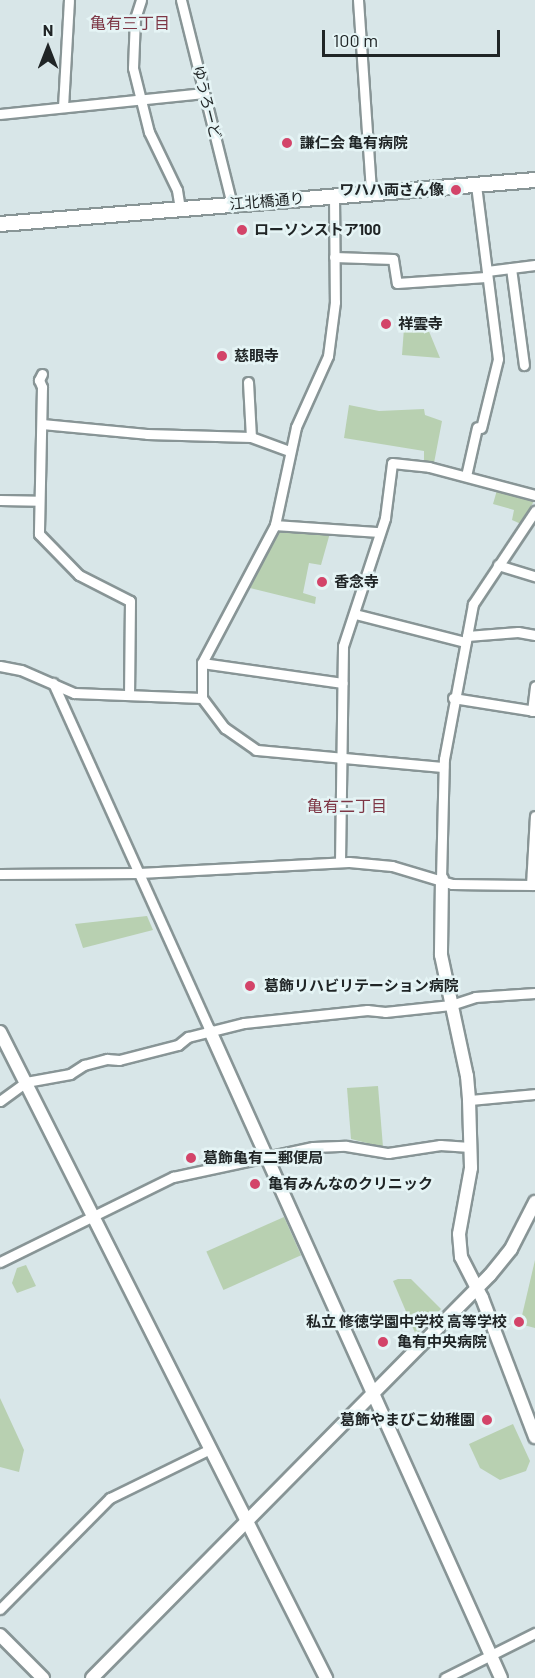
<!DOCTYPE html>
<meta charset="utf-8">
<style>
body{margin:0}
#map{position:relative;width:535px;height:1678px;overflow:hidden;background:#d8e6e8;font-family:Barlow,"Noto Sans JP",sans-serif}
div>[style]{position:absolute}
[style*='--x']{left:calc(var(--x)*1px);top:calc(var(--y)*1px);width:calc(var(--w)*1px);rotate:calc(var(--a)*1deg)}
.green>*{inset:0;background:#b8d0b1;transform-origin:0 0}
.roads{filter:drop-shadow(2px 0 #889596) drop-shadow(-2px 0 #889596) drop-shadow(0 2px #889596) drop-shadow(0 -2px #889596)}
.minor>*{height:9px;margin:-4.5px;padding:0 4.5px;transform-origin:4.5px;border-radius:4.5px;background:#fff}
.tertiary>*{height:12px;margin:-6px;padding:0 6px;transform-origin:6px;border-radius:6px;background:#fff}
.secondary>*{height:14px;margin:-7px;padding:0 7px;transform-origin:7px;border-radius:7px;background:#fff}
.dots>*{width:16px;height:16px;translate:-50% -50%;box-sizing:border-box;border:3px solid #e5f4f5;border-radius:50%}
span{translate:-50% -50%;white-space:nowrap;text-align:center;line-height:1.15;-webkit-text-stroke:5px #e5f4f5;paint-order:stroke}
.street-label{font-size:15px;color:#202526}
.poi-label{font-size:15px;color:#202526;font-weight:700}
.left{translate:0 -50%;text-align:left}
.right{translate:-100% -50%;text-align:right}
.neighbourhood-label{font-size:16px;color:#7e3746}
.north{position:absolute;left:18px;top:18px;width:60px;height:60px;-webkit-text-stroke:4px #e5f4f5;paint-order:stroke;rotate:0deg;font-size:16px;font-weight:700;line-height:24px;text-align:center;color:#202526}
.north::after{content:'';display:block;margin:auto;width:21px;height:27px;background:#202526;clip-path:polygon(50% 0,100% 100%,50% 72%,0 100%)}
.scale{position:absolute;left:322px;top:30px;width:178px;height:27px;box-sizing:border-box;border:3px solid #202526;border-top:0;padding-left:8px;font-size:18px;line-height:21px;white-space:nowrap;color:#202526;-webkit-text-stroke:4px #e5f4f5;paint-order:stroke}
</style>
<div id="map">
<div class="green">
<div style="clip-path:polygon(404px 328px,428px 329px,440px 358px,402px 355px)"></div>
<div style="clip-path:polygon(349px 405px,379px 411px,424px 409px,425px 415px,442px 421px,434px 463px,424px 462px,424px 451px,344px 438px)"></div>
<div style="clip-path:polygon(497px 490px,534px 501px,521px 524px,512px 520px,514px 510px,493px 504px)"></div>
<div style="clip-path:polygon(280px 530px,330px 533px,321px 565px,309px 563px,303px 593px,316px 597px,315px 604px,250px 588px)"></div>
<div style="clip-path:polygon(147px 916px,153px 930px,83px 948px,75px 924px)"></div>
<div style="clip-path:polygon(378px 1086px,383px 1147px,351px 1139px,347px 1088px)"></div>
<div style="left:284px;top:1217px;width:42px;height:85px;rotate:66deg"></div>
<div style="clip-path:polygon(535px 1260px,535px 1328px,520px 1324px)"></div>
<div style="clip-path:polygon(26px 1265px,36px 1286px,17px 1293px,12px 1283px,17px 1268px)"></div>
<div style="clip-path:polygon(398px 1279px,411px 1279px,441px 1309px,416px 1335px,393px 1281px)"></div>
<div style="clip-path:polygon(0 1398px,24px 1450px,19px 1472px,0 1467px)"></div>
<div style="clip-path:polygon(513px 1424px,530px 1461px,526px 1471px,500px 1480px,480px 1468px,469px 1444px)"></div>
</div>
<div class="roads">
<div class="minor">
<div style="--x:141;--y:0;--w:19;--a:108"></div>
<div style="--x:135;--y:18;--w:50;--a:92.3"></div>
<div style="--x:133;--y:68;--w:66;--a:76"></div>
<div style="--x:149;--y:132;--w:64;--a:64.2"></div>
<div style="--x:177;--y:190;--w:18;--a:81"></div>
<div style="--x:181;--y:0;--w:210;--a:76"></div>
<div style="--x:358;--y:0;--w:192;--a:86.1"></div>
<div style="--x:63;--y:107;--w:107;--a:-86.8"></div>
<div style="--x:0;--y:114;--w:203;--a:-5.9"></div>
<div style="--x:476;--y:185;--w:175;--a:82.8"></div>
<div style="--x:498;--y:359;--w:71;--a:103.8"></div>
<div style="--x:334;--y:195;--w:107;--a:89.5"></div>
<div style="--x:335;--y:302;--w:54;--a:97.4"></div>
<div style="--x:328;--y:356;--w:78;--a:114.3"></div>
<div style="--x:296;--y:427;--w:100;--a:102.1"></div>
<div style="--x:275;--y:525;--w:156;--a:117.9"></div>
<div style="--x:202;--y:663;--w:35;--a:90"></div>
<div style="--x:202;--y:698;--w:38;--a:53"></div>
<div style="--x:225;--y:728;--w:38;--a:35"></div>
<div style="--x:256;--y:750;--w:188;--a:5.2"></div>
<div style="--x:334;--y:257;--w:59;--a:1.9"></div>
<div style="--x:393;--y:259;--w:24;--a:81"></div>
<div style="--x:397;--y:283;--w:89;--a:-3.9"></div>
<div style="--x:511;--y:268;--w:98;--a:82.4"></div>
<div style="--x:487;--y:271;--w:48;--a:-7.1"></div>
<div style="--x:42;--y:374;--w:7;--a:117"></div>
<div style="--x:39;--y:380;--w:8;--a:67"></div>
<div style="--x:42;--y:387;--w:147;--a:91.2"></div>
<div style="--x:39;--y:534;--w:57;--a:45.7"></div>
<div style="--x:79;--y:575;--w:57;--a:27"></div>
<div style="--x:130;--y:601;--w:94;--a:90.6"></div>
<div style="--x:248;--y:382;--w:55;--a:86.9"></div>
<div style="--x:42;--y:424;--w:105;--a:5.4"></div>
<div style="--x:147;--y:434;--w:104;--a:1.7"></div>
<div style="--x:251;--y:437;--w:40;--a:20.2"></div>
<div style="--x:466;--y:476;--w:50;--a:-77.3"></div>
<div style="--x:0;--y:500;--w:39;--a:1"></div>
<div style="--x:275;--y:525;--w:104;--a:3.9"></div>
<div style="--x:498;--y:565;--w:39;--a:17"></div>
<div style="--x:355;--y:614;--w:114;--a:14.3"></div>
<div style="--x:467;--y:636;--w:51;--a:-4.5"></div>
<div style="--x:518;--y:632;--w:17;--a:10"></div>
<div style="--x:202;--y:663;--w:142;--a:8.1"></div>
<div style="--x:0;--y:666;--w:21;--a:11"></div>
<div style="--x:21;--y:670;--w:58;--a:23.5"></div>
<div style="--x:74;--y:693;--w:128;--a:2.2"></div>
<div style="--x:53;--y:683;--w:382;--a:65.7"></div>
<div style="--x:453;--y:698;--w:83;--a:9"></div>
<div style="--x:532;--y:711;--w:25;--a:-83"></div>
<div style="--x:340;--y:862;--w:216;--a:-89.2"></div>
<div style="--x:343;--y:646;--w:135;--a:-71.8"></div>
<div style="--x:385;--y:518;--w:55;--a:-82.7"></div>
<div style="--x:392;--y:463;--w:37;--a:6"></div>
<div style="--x:429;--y:467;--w:110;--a:14.8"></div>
<div style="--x:0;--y:874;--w:139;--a:-0.4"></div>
<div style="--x:139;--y:873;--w:210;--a:-3"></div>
<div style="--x:349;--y:862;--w:43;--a:5.3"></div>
<div style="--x:392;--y:866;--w:63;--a:16.7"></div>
<div style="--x:452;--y:884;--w:83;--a:0.7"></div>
<div style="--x:441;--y:879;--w:120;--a:-88.6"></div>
<div style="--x:444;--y:759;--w:158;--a:-79.4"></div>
<div style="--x:473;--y:604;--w:112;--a:-56.3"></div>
<div style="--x:531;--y:885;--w:69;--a:-86.7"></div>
<div style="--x:469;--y:1100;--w:66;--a:-5.2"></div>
<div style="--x:0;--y:1101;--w:32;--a:-36"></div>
<div style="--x:26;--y:1082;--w:45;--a:-10.3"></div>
<div style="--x:70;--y:1074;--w:17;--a:-33"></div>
<div style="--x:84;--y:1065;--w:24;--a:-15"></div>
<div style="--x:107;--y:1059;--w:12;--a:5"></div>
<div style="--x:119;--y:1060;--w:61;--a:-14.3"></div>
<div style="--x:178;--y:1045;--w:13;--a:-39"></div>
<div style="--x:188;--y:1037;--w:58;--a:-14"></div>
<div style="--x:244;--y:1023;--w:124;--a:-6"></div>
<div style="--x:367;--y:1010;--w:18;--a:6"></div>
<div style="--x:385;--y:1012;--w:66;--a:-6.1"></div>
<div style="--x:451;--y:1005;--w:25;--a:-18"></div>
<div style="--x:475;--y:997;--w:60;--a:-3.8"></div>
<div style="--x:0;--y:1262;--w:193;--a:-26.2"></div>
<div style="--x:173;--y:1177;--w:143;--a:-12.1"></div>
<div style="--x:313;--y:1147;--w:33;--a:-2"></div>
<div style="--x:346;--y:1146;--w:43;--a:9.5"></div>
<div style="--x:388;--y:1153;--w:53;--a:-8.7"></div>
<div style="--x:440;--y:1145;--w:30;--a:4"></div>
<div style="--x:0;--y:1609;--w:156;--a:-45.3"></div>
<div style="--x:110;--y:1498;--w:111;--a:-26.1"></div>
<div style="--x:445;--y:1678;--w:101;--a:-26.6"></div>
</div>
<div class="tertiary">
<div style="--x:442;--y:879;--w:76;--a:90.8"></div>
<div style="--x:441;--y:955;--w:124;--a:77.9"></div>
<div style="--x:467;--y:1076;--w:24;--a:85"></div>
<div style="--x:469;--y:1100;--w:68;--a:88.3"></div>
<div style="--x:471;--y:1168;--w:67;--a:100.3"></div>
<div style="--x:459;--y:1234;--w:23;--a:85"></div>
<div style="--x:461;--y:1257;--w:46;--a:62.9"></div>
<div style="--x:482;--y:1298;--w:149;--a:69.1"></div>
<div style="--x:210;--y:1031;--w:709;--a:65.78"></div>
<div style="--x:0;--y:1032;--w:724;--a:63.22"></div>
<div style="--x:0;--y:1635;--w:61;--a:45"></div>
<div style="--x:92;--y:1678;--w:566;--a:-45.36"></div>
<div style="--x:490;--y:1275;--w:33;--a:-51"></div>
<div style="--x:511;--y:1249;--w:53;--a:-62.9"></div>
</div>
<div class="secondary">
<div style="--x:0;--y:224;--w:537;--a:-4.7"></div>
</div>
</div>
<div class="dots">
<div style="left:287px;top:143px;background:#d34469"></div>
<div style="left:456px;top:190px;background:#d34469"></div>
<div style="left:242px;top:230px;background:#d34469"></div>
<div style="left:386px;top:324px;background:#d34469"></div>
<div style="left:222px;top:356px;background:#d34469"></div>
<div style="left:322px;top:582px;background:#d34469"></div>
<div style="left:250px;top:986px;background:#d34469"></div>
<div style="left:191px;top:1158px;background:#d34469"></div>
<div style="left:255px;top:1184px;background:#d34469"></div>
<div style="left:519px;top:1322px;background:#d34469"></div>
<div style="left:383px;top:1342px;background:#d34469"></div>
<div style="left:487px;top:1420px;background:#d34469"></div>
</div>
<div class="street-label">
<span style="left:207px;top:102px;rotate:76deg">ゆうろーど</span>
<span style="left:267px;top:201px;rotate:-5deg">江北橋通り</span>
</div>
<div class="poi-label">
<span class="left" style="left:300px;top:143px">謙仁会 亀有病院</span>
<span class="right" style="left:444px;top:190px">ワハハ両さん像</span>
<span class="left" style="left:254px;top:230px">ローソンストア100</span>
<span class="left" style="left:398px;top:324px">祥雲寺</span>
<span class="left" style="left:234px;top:356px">慈眼寺</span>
<span class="left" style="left:334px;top:582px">香念寺</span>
<span class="left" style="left:264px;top:986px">葛飾リハビリテーション病院</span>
<span class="left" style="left:203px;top:1158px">葛飾亀有二郵便局</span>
<span class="left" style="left:268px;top:1184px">亀有みんなのクリニック</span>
<span class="right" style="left:507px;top:1322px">私立 修徳学園中学校 高等学校</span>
<span class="left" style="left:397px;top:1342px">亀有中央病院</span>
<span class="right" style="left:475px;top:1420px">葛飾やまびこ幼稚園</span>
</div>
<div class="neighbourhood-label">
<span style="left:130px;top:23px">亀有三丁目</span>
<span style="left:347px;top:806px">亀有二丁目</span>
</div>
<div class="north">N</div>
<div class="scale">100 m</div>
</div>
